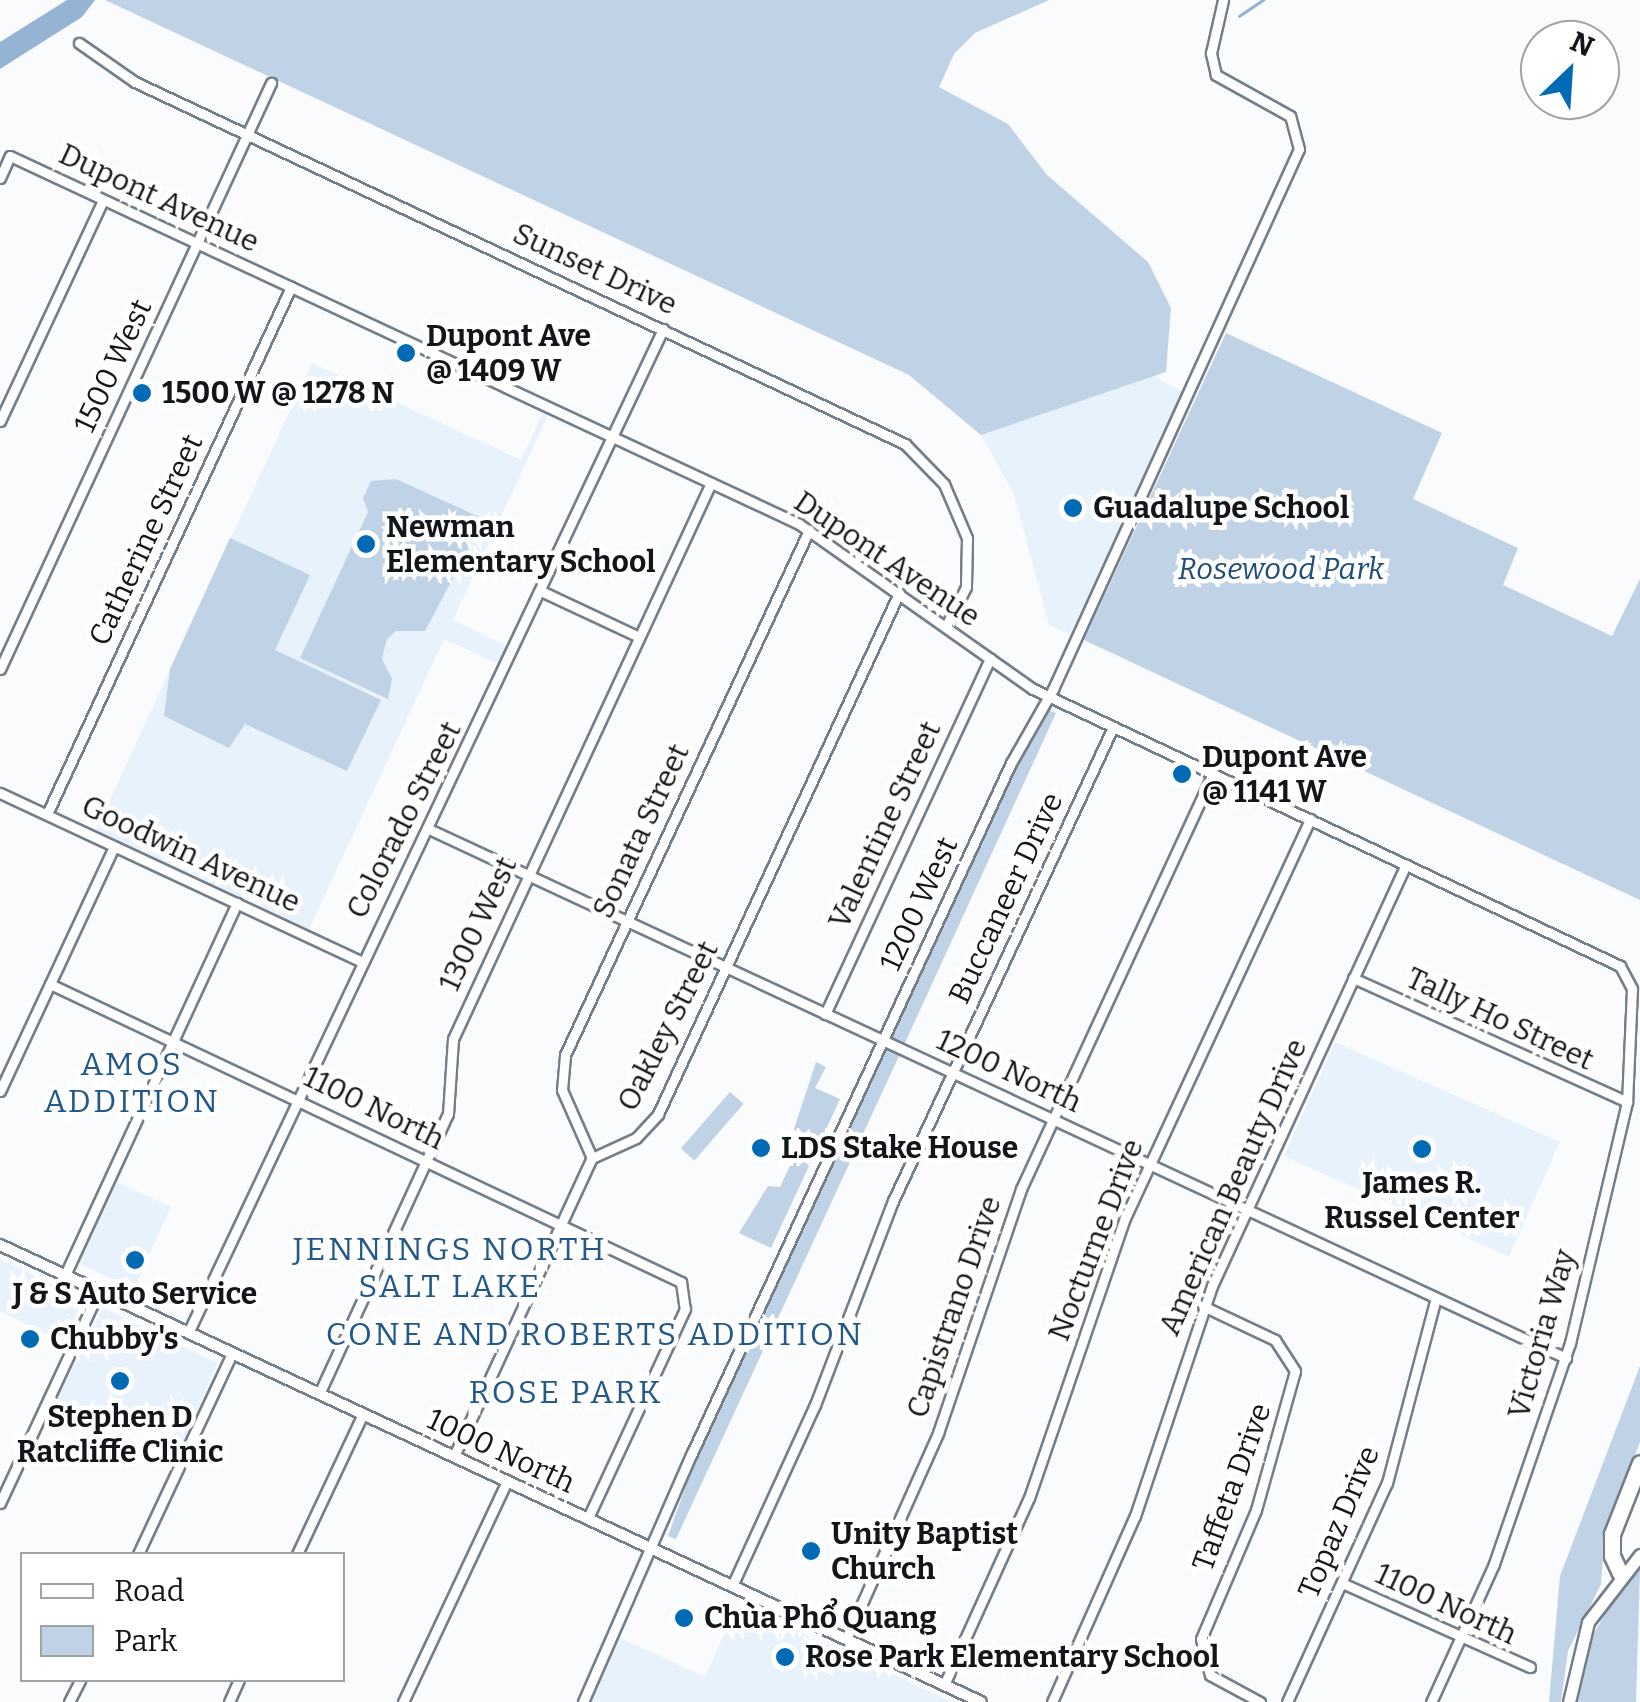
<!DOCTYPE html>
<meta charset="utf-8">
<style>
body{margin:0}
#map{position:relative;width:1640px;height:1702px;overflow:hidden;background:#f9fbfd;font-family:Bitter,serif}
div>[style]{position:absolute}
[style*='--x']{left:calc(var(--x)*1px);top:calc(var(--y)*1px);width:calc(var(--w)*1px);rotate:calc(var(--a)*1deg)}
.built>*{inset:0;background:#e8f2fc;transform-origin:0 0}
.green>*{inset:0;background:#bfd2e6;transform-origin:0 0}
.water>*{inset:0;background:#95b3d3}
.stream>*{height:2.5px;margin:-1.25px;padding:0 1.25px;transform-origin:1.25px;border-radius:1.25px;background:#95b3d3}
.roads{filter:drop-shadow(2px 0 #747e88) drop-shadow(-2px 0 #747e88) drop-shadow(0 2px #747e88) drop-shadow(0 -2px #747e88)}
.minor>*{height:9px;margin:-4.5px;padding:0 4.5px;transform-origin:4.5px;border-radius:4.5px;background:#fff}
.tertiary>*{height:10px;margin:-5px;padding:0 5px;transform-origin:5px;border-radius:5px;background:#fff}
.secondary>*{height:11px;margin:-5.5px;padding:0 5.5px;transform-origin:5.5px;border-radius:5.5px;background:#fff}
.motorway>*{height:15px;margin:-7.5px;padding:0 7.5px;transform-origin:7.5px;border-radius:7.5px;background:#fff}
.dots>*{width:28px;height:28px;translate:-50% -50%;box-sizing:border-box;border:5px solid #fff;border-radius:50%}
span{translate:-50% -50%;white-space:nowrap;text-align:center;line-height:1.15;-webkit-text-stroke:9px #fff;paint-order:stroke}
.street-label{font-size:30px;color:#12161a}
.poi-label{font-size:30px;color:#12161a;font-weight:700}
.left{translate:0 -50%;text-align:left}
.park-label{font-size:30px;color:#214e78;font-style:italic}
.neighbourhood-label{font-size:32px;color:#22588a;letter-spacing:2.5px}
.legend{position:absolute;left:20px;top:1552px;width:325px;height:130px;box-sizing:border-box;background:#fff;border:2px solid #a0a2a3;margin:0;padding:12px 18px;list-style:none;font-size:30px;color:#12161a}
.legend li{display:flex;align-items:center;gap:20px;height:50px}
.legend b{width:50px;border:2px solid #a0a2a3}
.north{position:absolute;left:1520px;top:20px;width:100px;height:100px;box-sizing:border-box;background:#fff;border:2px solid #a0a2a3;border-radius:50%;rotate:25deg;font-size:28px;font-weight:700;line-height:40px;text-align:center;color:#12161a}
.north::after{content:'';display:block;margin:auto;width:35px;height:45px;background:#006ab5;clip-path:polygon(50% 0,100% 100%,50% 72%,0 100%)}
</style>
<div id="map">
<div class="built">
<div style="clip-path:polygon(312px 363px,521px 460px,543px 413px,548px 415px,453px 620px,507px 646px,499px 664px,444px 639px,309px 929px,96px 830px)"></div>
<div style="clip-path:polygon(1154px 376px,1183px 392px,1070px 634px,1049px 625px,1014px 494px,981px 435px)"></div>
<div style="left:1335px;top:1042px;width:246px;height:125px;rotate:24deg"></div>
<div style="left:116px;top:1182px;width:60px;height:90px;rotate:24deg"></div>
<div style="clip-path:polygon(0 1259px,82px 1298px,66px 1344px,0 1311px)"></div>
<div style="clip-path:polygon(103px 1308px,217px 1363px,183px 1443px,123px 1416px,114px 1433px,54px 1405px)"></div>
<div style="clip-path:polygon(739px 1603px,952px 1702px,591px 1702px,620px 1638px,705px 1677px)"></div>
</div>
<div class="green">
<div style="clip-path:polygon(105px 0,1049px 0,975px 33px,954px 54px,939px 87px,1008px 124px,1047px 175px,1148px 262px,1171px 308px,1166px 372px,981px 435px,909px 375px)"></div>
<div style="clip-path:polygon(1226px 333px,1442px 433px,1413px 499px,1518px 548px,1503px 585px,1612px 636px,1640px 579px,1640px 900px,1084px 640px)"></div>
<div style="clip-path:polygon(396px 479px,479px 517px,481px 525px,425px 631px,396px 631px,387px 639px,382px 659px,392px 679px,388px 699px,300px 658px,368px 512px,363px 498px,371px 481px)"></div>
<div style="clip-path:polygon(230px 538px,310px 575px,275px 650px,381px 700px,347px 771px,245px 724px,229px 748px,164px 716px,170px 669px)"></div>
<div style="clip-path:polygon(1048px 710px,1056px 713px,899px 1056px,676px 1539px,668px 1536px,697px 1455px,1019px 758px)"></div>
<div style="clip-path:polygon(816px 1062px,826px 1067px,815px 1088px,840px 1099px,771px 1248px,739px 1233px,768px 1186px,780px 1187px,803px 1138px,794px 1129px)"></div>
<div style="left:730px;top:1092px;width:18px;height:75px;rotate:41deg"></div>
<div style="clip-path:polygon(1640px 1366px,1640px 1442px,1605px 1532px,1601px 1584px,1568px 1651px,1561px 1702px,1549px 1702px,1560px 1576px)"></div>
<div style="clip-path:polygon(1640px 1569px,1636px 1702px,1578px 1702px,1592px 1637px,1619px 1589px)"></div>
</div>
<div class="water">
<div style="clip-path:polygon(67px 0,95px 0,82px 17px,0 69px,0 42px)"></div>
</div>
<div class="stream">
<div style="--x:1239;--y:16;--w:29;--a:-34"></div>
</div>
<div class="roads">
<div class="minor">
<div style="--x:79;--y:43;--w:68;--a:34.9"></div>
<div style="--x:135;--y:82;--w:851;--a:25.18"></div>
<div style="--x:905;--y:444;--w:56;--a:45.7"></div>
<div style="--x:944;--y:484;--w:59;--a:66.9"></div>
<div style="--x:967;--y:538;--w:49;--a:91.2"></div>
<div style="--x:966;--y:587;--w:44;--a:117.1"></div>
<div style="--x:0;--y:178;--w:24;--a:-66"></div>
<div style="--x:10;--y:156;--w:871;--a:25"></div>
<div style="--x:799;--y:524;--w:286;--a:35.2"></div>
<div style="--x:1033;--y:689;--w:649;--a:25.26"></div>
<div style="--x:1620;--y:966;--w:26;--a:62"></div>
<div style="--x:1632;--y:989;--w:113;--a:92.5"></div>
<div style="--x:1627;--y:1102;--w:248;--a:103.3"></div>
<div style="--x:1570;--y:1343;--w:234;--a:109"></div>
<div style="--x:1494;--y:1564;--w:152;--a:114.5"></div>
<div style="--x:0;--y:421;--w:244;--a:-65"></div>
<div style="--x:541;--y:591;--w:108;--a:25.1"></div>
<div style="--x:0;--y:669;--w:646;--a:-65.18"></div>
<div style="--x:0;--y:793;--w:398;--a:25"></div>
<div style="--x:47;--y:814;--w:581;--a:-65.16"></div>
<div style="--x:431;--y:830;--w:1252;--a:24.95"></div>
<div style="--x:1353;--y:978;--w:301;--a:24.3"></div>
<div style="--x:50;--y:984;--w:698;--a:25.28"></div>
<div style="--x:681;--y:1282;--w:27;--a:82"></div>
<div style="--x:685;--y:1309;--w:230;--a:114.9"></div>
<div style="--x:825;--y:1014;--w:392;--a:-65.1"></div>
<div style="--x:0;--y:1091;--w:270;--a:-65"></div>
<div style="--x:592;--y:1158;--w:74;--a:-113.8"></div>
<div style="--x:562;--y:1090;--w:35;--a:-85"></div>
<div style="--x:565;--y:1055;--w:579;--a:-65.07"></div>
<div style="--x:65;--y:1275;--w:410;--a:-65.2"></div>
<div style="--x:1203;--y:1306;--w:80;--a:25.3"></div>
<div style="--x:1275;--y:1340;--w:37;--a:57"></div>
<div style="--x:1295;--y:1371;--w:144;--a:105.7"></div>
<div style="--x:1256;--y:1510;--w:140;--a:113.1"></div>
<div style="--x:1201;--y:1639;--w:37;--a:76"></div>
<div style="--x:1210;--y:1675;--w:57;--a:28.4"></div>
<div style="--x:188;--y:1333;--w:1111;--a:-64.68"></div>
<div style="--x:319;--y:1394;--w:308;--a:-65.3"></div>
<div style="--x:448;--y:1114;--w:75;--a:-86.2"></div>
<div style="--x:453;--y:1039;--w:613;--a:-65.11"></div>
<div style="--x:454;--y:1456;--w:328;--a:-65.2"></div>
<div style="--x:592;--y:1158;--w:48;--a:-24.4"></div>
<div style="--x:636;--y:1138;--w:33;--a:-47"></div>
<div style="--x:658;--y:1114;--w:574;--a:-65.18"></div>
<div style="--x:0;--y:1503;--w:234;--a:-65"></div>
<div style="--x:138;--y:1554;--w:222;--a:-64.9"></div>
<div style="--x:297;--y:1554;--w:155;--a:-64.8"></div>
<div style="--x:1342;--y:1583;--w:206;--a:24.1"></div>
<div style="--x:732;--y:1586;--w:199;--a:-65.4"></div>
<div style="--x:815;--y:1405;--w:218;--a:-69.1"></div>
<div style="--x:893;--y:1201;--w:523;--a:-65.1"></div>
<div style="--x:846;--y:1639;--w:226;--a:-65.9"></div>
<div style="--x:938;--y:1433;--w:258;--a:-71.2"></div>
<div style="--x:1021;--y:1189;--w:458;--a:-65.2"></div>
<div style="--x:944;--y:1685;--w:205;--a:-65.6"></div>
<div style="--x:1029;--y:1498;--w:296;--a:-71.1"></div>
<div style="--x:1125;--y:1218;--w:440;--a:-65.1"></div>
<div style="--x:69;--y:1702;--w:25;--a:-63"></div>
<div style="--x:229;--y:1702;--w:24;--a:-66"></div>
<div style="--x:403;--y:1702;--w:244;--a:-64.8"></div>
<div style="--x:583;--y:1702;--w:272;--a:-66.4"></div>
<div style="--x:692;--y:1453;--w:760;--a:-65.19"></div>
<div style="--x:1011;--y:763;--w:85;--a:-60.4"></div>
<div style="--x:1053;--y:689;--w:593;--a:-65.51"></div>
<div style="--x:1299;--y:149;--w:34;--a:-105"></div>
<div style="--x:1290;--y:116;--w:85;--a:-151"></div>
<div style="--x:1216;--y:75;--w:23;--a:-103"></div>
<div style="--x:1211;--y:53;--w:54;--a:-77.2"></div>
<div style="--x:1052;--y:1702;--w:204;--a:-66"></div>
<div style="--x:1135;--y:1516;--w:243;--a:-71.5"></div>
<div style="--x:1212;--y:1286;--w:464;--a:-65.3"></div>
<div style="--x:1287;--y:1702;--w:241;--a:-65.5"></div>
<div style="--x:1387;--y:1483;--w:191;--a:-75.2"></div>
</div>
<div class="tertiary">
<div style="--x:0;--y:1245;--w:1082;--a:24.98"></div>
</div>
<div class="secondary">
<div style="--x:1569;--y:1702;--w:82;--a:-76.6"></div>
<div style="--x:1588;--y:1622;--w:85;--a:-52.2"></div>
</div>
<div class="motorway">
<div style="--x:1620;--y:1573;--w:19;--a:-115"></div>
<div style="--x:1612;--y:1556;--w:22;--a:-90"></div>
<div style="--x:1612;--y:1534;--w:76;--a:-68.5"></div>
</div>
</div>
<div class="dots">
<div style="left:406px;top:353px;background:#006ab5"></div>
<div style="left:142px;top:393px;background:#006ab5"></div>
<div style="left:1073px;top:508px;background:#006ab5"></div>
<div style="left:366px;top:544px;background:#006ab5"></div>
<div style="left:1182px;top:774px;background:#006ab5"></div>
<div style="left:761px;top:1148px;background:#006ab5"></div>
<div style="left:1422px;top:1149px;background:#006ab5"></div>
<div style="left:135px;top:1260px;background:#006ab5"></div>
<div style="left:30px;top:1339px;background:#006ab5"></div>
<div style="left:120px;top:1381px;background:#006ab5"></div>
<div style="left:811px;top:1551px;background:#006ab5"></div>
<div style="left:684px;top:1618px;background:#006ab5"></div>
<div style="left:785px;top:1657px;background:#006ab5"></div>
</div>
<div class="street-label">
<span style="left:159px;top:198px;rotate:25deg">Dupont Avenue</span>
<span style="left:595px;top:269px;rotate:25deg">Sunset Drive</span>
<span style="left:113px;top:366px;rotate:-65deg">1500 West</span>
<span style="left:146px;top:540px;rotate:-65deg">Catherine Street</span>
<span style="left:887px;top:559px;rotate:34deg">Dupont Avenue</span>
<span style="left:404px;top:820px;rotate:-63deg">Colorado Street</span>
<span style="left:885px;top:825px;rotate:-65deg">Valentine Street</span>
<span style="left:641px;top:831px;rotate:-65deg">Sonata Street</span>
<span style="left:191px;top:854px;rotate:25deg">Goodwin Avenue</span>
<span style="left:1006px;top:898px;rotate:-65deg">Buccaneer Drive</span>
<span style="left:919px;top:904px;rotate:-65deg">1200 West</span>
<span style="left:478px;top:924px;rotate:-65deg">1300 West</span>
<span style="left:1500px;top:1019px;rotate:25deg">Tally Ho Street</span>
<span style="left:668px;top:1026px;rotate:-63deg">Oakley Street</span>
<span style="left:1009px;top:1071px;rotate:25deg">1200 North</span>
<span style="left:374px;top:1108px;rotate:26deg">1100 North</span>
<span style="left:1233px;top:1187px;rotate:-66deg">American Beauty Drive</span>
<span style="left:1096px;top:1240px;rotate:-69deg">Nocturne Drive</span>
<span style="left:954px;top:1307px;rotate:-71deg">Capistrano Drive</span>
<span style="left:1542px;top:1334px;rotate:-74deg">Victoria Way</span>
<span style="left:501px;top:1451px;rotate:25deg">1000 North</span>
<span style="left:1232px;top:1487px;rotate:-70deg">Taffeta Drive</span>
<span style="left:1339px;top:1522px;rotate:-67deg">Topaz Drive</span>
<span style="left:1446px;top:1604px;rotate:25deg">1100 North</span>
</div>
<div class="poi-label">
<span class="left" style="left:426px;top:353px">Dupont Ave<br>@ 1409 W</span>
<span class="left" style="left:162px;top:393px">1500 W @ 1278 N</span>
<span class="left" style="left:1093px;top:508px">Guadalupe School</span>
<span class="left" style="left:386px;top:544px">Newman<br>Elementary School</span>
<span class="left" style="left:1202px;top:774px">Dupont Ave<br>@ 1141 W</span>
<span class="left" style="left:781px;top:1148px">LDS Stake House</span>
<span style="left:1422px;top:1200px">James R.<br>Russel Center</span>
<span style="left:135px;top:1294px">J &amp; S Auto Service</span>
<span class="left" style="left:50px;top:1339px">Chubby's</span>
<span style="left:120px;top:1434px">Stephen D<br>Ratcliffe Clinic</span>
<span class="left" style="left:831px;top:1551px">Unity Baptist<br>Church</span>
<span class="left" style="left:704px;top:1618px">Chùa Phổ Quang</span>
<span class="left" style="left:805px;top:1657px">Rose Park Elementary School</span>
</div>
<div class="park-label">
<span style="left:1281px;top:569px">Rosewood Park</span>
</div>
<div class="neighbourhood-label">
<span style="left:132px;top:1083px">AMOS<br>ADDITION</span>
<span style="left:450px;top:1268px">JENNINGS NORTH<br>SALT LAKE</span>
<span style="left:595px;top:1334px">CONE AND ROBERTS ADDITION</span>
<span style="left:566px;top:1392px">ROSE PARK</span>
</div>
<ul class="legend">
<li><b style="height:12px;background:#fff"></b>Road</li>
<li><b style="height:28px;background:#bfd2e6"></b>Park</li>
</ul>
<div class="north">N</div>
</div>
